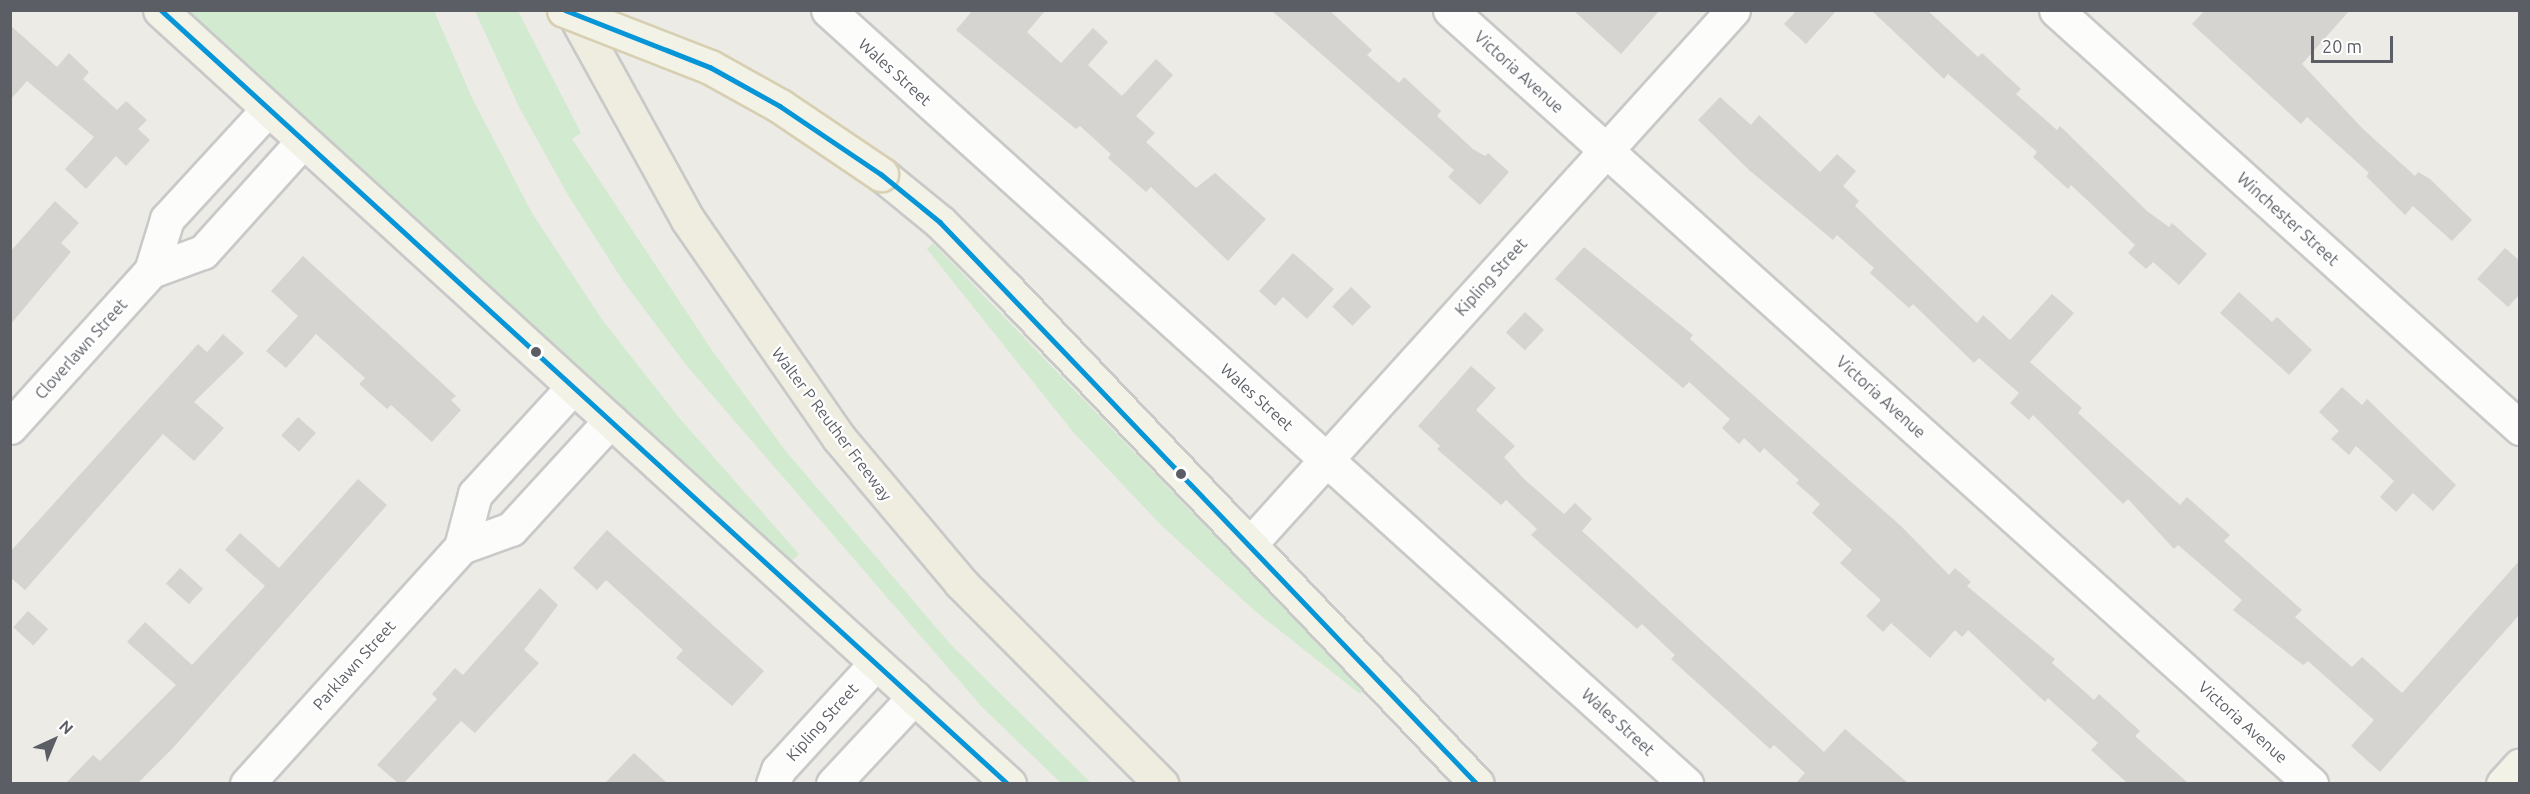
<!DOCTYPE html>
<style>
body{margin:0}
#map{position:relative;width:2530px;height:794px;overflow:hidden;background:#ecebe5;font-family:Ubuntu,sans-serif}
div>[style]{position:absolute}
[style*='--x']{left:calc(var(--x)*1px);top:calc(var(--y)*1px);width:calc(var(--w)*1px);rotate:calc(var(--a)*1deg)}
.green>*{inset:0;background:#d2ead0}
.building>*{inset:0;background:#d5d4d0;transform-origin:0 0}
.roads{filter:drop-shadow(2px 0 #c8c9c8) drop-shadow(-2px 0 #c8c9c8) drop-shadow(0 2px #c8c9c8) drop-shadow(0 -2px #c8c9c8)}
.minor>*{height:33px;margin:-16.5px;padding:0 16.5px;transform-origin:16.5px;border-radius:16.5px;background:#fcfcfb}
.major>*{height:33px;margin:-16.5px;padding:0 16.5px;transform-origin:16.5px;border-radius:16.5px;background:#f3f2e7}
.highway>*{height:33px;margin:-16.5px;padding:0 16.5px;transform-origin:16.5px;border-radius:16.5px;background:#efede0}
.bridges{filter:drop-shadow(2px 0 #d7cfb1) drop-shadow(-2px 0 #d7cfb1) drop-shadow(0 2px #d7cfb1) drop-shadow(0 -2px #d7cfb1)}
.major-bridge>*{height:33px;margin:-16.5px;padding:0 16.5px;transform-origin:16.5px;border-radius:16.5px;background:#f3f2e7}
.bus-1>*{height:4.5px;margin:-2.25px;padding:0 2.25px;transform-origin:2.25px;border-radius:2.25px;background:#0696d7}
.dots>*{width:16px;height:16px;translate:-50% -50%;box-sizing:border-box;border:3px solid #fff;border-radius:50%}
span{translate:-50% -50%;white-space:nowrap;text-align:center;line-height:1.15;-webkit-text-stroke:4.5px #fff;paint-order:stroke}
.street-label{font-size:16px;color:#5b5f65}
.frame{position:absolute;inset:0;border:12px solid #5b5f65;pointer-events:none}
.north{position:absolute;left:24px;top:710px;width:60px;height:60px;-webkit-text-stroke:4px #fff;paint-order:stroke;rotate:44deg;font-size:16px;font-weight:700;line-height:24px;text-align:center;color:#5b5f65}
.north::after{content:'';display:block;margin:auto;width:21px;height:27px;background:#5b5f65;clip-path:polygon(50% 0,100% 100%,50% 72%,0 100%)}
.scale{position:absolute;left:2311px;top:36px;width:82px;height:27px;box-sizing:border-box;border:3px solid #5b5f65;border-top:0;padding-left:8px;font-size:18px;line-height:21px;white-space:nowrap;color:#5b5f65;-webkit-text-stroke:4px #fff;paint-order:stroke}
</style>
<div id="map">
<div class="green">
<div style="clip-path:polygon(188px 11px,434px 11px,473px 100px,532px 213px,603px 321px,681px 420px,799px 554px,792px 561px)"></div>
<div style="clip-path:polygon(475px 11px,518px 11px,581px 133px,572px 139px,711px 349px,784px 449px,951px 645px,1091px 783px,1061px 783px,982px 707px,687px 366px,623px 281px,568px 195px,519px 107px)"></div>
<div style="clip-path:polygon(933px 243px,1363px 690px,1360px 694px,1255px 611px,1161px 525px,1074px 433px,927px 249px)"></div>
</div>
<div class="building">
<div style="clip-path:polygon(973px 10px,1046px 10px,1027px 32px,1061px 63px,1093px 28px,1108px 42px,1088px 65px,1122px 96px,1156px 59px,1173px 75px,1136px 116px,1155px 133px,1146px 142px,1196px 188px,1215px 173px,1266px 219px,1228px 261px,1151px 187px,1146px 192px,1108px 158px,1111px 154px,1080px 126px,1076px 129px,956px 30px)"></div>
<div style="clip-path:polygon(1271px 10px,1329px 10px,1372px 50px,1367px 55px,1399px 83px,1404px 77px,1441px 111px,1437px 116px,1473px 149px,1485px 156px,1488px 153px,1509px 172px,1480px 205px,1448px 177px,1454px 170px)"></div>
<div style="clip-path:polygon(1573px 10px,1660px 10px,1621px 54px)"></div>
<div style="clip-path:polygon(1797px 10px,1837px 10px,1806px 44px,1784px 24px)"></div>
<div style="clip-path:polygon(1871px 10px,1927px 10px,1978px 57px,1982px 53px,2021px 89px,2016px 94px,2057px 130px,2060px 126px,2147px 211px,2169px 227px,2172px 223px,2207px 254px,2179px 285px,2153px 262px,2146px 269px,2128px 253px,2135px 245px,2071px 185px,2068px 189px,2033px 157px,2037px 152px,1948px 74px,1944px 79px)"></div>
<div style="clip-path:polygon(2205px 10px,2350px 10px,2302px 64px,2363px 129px,2415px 176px,2418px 172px,2430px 179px,2472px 220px,2452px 241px,2413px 206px,2405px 215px,2366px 176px,2369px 173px,2307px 117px,2301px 124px,2192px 24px)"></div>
<div style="clip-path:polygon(10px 25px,57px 67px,69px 53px,89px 72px,83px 79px,117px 110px,126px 101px,147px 120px,138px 129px,150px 140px,126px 166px,116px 156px,86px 189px,65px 169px,94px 137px,27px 81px,10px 100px)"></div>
<div style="clip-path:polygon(1720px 97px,1751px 125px,1759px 115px,1820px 172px,1837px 154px,1856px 171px,1843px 186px,1859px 201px,1855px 206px,1977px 323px,1983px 315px,2010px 340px,2052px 294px,2074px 313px,2030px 362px,2082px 408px,2078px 413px,2180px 505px,2187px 497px,2230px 535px,2224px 541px,2302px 610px,2295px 617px,2352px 667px,2362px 657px,2402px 693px,2520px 560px,2520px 614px,2380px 772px,2351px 746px,2374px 720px,2308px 661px,2303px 665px,2233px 610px,2242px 600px,2178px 545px,2174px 549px,2128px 499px,2123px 504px,2033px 415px,2029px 420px,2010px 403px,2019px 393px,1979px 358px,1974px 363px,1913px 304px,1909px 308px,1870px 273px,1874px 268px,1837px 235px,1833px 240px,1749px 170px,1698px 120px)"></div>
<div style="clip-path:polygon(55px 201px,79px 223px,61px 243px,71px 252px,10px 325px,10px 252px)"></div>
<div style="clip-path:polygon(1584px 247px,1693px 335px,1690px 339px,1902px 527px,1949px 575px,1955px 568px,1971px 582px,1967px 586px,2055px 659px,2052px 663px,2094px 700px,2099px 694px,2140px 731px,2135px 736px,2188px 783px,2127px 783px,2091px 750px,2098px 743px,2048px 698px,2045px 702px,1968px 630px,1962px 637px,1955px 630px,1930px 658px,1891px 623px,1883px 632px,1866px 616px,1881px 600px,1840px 563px,1852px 550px,1812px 513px,1820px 504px,1796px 483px,1799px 480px,1764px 448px,1760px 453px,1744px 438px,1739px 444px,1722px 428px,1730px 419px,1689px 382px,1683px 388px,1555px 279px)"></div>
<div style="clip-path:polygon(2505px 248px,2520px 261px,2520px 294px,2508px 307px,2477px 279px)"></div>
<div style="clip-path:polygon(1293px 253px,1334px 289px,1307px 319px,1283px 297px,1275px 306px,1259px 291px)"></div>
<div style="clip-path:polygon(303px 256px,456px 396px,451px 400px,461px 410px,432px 442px,391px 405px,387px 409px,359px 384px,365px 378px,316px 334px,286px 368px,266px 351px,298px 316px,271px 291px)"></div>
<div style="left:1351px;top:287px;width:28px;height:27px;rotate:44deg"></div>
<div style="clip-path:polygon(2239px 292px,2272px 322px,2277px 317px,2312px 350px,2289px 375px,2220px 313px)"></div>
<div style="left:1525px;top:312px;width:26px;height:28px;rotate:43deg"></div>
<div style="clip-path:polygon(223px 334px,244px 353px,194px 402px,224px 428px,194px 461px,163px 434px,25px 590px,10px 577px,10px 552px,198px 344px,207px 352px)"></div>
<div style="clip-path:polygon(1471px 366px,1496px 388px,1476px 410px,1515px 446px,1504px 457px,1524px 479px,1564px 514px,1575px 503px,1592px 519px,1582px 531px,1824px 752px,1845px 729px,1908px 783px,1796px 783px,1805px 773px,1774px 745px,1770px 749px,1671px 659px,1675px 655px,1642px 624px,1637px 629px,1531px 535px,1537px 529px,1506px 500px,1501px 505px,1437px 449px,1440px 446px,1418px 426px)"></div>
<div style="clip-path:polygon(2342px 387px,2362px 405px,2367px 399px,2456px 485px,2433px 511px,2413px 493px,2396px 512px,2380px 497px,2394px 481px,2356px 446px,2349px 455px,2331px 439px,2339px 431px,2319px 412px)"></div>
<div style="left:298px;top:417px;width:24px;height:25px;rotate:42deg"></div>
<div style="clip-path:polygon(358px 479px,387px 505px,173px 748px,138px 783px,66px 783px,93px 755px,100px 761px,176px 685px,127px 642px,145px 622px,192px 665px,265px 586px,225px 550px,240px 533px,279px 568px)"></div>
<div style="clip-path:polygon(607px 530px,764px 671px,732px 706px,676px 658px,683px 650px,606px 580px,597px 590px,573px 568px)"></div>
<div style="left:180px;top:568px;width:31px;height:21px;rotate:42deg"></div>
<div style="clip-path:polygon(540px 588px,558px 605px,524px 650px,539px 663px,475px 733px,461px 721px,404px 783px,398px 783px,377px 765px,437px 699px,432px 694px,455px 668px,463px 675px)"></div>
<div style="left:28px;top:611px;width:27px;height:22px;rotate:42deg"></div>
<div style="clip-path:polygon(634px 753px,667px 783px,605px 783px)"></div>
</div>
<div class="roads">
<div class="minor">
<div style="--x:828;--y:10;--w:1156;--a:42.05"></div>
<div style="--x:1450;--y:10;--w:1158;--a:41.95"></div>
<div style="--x:2056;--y:10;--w:625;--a:42.01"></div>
<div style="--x:151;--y:271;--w:55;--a:-20.1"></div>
<div style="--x:203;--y:252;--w:148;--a:-48"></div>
<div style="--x:10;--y:427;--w:210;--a:-47.9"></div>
<div style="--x:151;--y:271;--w:54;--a:-72.9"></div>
<div style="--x:167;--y:219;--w:149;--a:-47.4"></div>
<div style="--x:1250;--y:544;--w:720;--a:-47.87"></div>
<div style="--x:461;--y:547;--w:55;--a:-75.2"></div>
<div style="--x:475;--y:494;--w:145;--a:-47.5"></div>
<div style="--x:247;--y:784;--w:319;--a:-47.9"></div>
<div style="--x:461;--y:547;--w:53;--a:-19.8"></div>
<div style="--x:511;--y:529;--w:147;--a:-47.5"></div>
<div style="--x:773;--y:784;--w:15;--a:-70"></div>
<div style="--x:778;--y:770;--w:145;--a:-47.5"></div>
<div style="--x:833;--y:784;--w:119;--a:-47"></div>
</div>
<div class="major">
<div style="--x:160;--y:10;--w:1149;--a:42.35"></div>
<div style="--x:881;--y:174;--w:76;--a:39.1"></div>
<div style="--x:940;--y:222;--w:92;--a:45"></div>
<div style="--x:1005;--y:287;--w:685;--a:46.48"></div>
<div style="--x:2503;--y:784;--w:25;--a:-48"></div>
</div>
<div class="highway">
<div style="--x:572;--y:10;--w:240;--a:61.1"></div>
<div style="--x:688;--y:220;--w:265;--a:55.3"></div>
<div style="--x:839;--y:438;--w:189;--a:49.9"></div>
<div style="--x:961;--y:583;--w:284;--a:45.1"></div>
</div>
</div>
<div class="bridges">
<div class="major-bridge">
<div style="--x:564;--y:10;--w:157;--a:21.3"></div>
<div style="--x:710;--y:67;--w:80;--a:29.1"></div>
<div style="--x:780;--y:106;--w:122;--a:34"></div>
</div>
</div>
<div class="bus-1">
<div style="--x:161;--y:10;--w:1147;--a:42.42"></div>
<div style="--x:565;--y:10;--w:156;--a:21.5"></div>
<div style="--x:710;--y:67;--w:80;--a:29.1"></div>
<div style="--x:780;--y:106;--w:122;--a:34"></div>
<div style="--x:881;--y:174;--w:76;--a:39.1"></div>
<div style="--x:940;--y:222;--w:777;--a:46.3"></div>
</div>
<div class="dots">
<div style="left:536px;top:352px;background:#5b5f65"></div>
<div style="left:1181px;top:474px;background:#5b5f65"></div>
</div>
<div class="street-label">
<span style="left:895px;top:72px;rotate:42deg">Wales Street</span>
<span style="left:1519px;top:72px;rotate:42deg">Victoria Avenue</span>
<span style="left:2288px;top:219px;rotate:42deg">Winchester Street</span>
<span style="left:1491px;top:277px;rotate:-48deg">Kipling Street</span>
<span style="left:81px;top:349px;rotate:-48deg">Cloverlawn Street</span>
<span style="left:1257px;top:397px;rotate:42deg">Wales Street</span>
<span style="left:1881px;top:397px;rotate:42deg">Victoria Avenue</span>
<span style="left:832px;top:424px;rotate:53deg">Walter P Reuther Freeway</span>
<span style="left:354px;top:665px;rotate:-48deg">Parklawn Street</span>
<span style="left:822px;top:722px;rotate:-48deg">Kipling Street</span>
<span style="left:1618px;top:722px;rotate:42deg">Wales Street</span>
<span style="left:2243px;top:722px;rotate:42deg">Victoria Avenue</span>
</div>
<div class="frame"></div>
<div class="north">N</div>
<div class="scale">20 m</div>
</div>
